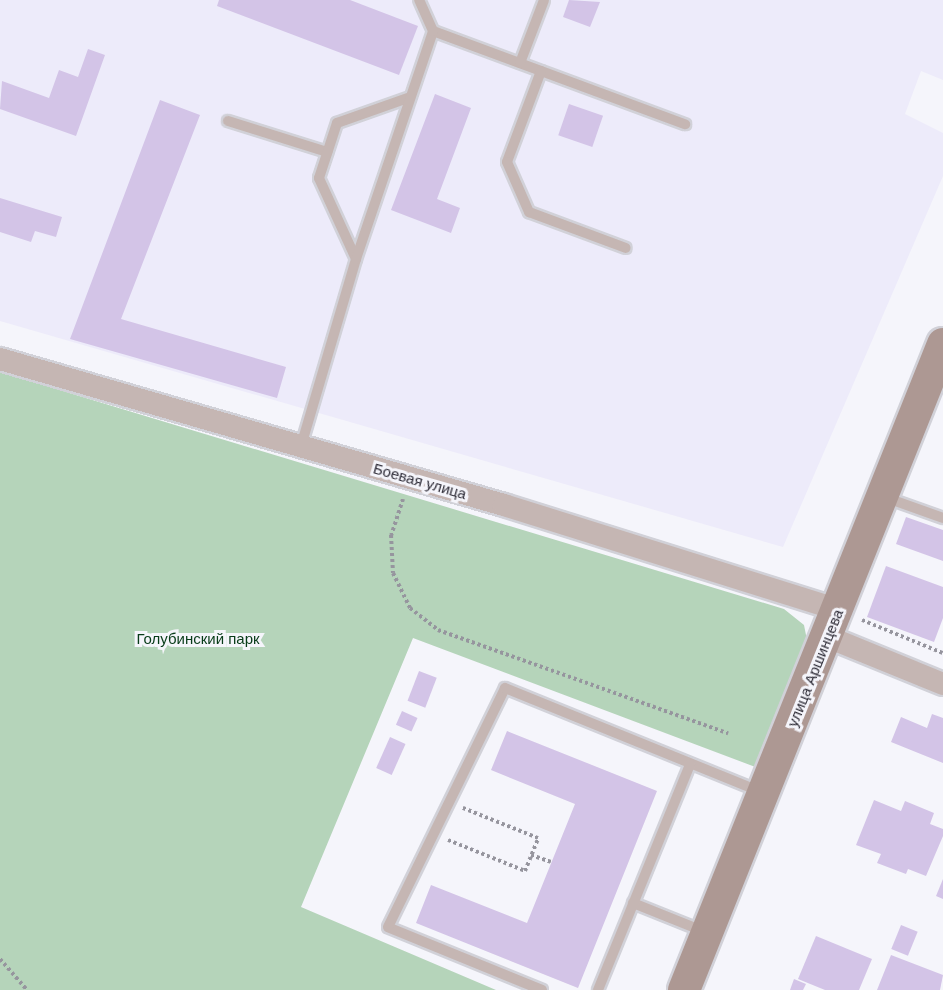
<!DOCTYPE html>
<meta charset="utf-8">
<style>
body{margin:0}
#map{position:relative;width:943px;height:990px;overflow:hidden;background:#f5f5fb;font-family:Arial,sans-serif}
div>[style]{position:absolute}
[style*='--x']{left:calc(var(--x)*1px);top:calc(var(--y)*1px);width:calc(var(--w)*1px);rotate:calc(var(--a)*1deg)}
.built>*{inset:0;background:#edebfa}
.green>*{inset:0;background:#b5d4ba}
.building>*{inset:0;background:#d3c4e7;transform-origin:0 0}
.path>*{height:4px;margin-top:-2px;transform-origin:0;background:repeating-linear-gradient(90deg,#96959e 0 3px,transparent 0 6px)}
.roads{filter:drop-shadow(2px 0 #d1d1d8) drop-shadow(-2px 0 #d1d1d8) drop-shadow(0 2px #d1d1d8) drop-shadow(0 -2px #d1d1d8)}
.lane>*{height:10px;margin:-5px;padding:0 5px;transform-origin:5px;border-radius:5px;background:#c5b6b3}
.street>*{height:22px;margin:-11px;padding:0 11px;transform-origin:11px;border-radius:11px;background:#c5b6b3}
.secondary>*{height:32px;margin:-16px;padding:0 16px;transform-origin:16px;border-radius:16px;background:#ad9893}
span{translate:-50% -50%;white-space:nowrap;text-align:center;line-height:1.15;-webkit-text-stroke:6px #f5f5fb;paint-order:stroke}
.street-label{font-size:15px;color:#2e2c37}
.park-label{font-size:15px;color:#073b18}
</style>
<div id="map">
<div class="built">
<div style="clip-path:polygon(0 0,943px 0,943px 80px,921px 71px,905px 114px,943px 133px,943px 176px,783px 547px,0 321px)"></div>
</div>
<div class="green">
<div style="clip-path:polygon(0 372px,784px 609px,804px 625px,807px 640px,758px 768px,413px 638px,301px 907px,496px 990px,0 990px)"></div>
</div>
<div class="building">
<div style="clip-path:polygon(219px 0,350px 0,418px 26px,399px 75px,217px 6px)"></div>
<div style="clip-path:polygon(569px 0,600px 2px,590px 27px,563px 17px)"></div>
<div style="clip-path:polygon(88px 49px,105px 55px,76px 136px,0 109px,2px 81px,49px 98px,59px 70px,78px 77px)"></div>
<div style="clip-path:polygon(435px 94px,471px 108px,437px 199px,460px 208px,451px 233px,391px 210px)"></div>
<div style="clip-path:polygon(160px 100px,200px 115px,121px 319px,286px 367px,277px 398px,70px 339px)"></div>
<div style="left:569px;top:104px;width:36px;height:33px;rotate:19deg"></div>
<div style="clip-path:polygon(0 198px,62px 217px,56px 237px,35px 231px,31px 242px,0 232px)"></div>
<div style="clip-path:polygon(906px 517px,943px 530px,943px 561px,896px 544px)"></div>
<div style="clip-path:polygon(886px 566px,943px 587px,943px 618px,934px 642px,867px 617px)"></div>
<div style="left:419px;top:671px;width:19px;height:32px;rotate:21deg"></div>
<div style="left:402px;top:711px;width:17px;height:15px;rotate:24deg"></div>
<div style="clip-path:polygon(932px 714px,943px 718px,943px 763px,891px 742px,901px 717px,927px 728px)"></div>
<div style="clip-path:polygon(507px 731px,657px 791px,578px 988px,416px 923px,431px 885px,527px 923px,575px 804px,491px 770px)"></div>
<div style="left:390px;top:737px;width:17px;height:34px;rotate:24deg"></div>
<div style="clip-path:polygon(874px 800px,901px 811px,905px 801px,934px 813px,930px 824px,943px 829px,943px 836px,926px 876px,908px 869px,906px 874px,877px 863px,881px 854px,856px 845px)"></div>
<div style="clip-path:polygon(943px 879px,943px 899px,936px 896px)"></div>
<div style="left:901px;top:925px;width:18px;height:26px;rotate:22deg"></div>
<div style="clip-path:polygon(816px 936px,872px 959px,859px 990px,825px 990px,798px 979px)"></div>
<div style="clip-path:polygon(891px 955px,943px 975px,940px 990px,877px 990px)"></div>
<div style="clip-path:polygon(794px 979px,806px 984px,803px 990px,790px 990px)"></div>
</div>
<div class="path">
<div style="--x:403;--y:499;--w:38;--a:108"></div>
<div style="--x:391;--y:535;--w:38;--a:87"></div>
<div style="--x:393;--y:573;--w:39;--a:64"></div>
<div style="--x:410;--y:608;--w:36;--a:38"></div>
<div style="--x:438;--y:630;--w:308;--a:19.6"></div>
<div style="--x:862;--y:620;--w:87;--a:22.2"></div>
<div style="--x:448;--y:840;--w:83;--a:21.9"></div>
<div style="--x:525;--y:871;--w:35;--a:-68"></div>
<div style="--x:538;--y:838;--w:81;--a:-158.2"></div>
<div style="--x:531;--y:855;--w:21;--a:19"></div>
<div style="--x:0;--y:959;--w:41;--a:48.9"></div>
</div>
<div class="roads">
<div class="lane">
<div style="--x:433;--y:31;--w:269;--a:20.3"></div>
<div style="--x:520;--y:63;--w:67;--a:-69.1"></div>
<div style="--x:541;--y:71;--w:97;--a:110.5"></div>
<div style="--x:507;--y:162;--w:55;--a:66.3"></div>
<div style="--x:529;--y:212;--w:103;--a:20.4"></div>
<div style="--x:228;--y:121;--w:104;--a:17.4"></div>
<div style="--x:356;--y:259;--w:89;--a:-114.6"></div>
<div style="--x:319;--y:178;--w:58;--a:-71.9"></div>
<div style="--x:337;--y:123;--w:75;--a:-19.4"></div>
<div style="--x:301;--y:446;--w:195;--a:-73.6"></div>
<div style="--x:356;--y:259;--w:241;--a:-71.3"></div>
<div style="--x:433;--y:31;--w:34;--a:-114"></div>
<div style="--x:884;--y:497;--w:63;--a:19.6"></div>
<div style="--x:633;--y:903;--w:78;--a:21.9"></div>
<div style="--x:542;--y:990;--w:166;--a:-157.8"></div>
<div style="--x:388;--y:927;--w:266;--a:-63.9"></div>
<div style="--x:505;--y:688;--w:276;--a:22.1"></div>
<div style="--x:598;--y:990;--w:244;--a:-67.8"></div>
</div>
<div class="street">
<div style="--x:0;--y:359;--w:525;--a:16.16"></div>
<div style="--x:504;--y:505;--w:351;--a:17.4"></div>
<div style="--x:828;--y:637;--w:124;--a:22.2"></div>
</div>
<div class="secondary">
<div style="--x:684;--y:990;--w:696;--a:-68.15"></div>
</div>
</div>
<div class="street-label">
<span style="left:420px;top:481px;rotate:16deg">Боевая улица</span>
<span style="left:815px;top:668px;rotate:-68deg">улица Аршинцева</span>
</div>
<div class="park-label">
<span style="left:198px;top:639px">Голубинский парк</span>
</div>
</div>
